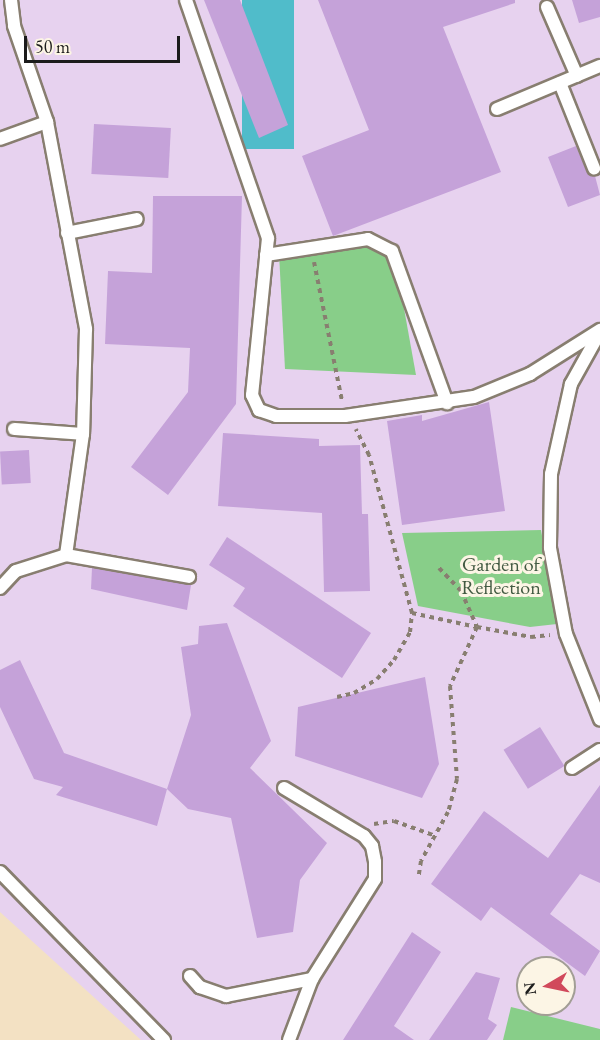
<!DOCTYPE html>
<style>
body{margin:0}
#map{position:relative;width:600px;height:1040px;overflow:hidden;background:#f3e1c3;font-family:"EB Garamond",serif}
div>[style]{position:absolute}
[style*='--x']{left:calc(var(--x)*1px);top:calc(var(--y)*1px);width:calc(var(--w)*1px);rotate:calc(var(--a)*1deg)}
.built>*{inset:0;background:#e7d2ef}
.green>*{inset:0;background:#88ce89}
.water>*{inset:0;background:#50bcca;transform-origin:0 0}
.building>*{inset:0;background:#c5a2d9;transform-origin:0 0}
.path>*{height:4px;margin-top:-2px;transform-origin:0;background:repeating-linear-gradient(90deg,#887e70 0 4.5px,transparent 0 9px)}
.roads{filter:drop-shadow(2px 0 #887e70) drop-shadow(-2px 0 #887e70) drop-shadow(0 2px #887e70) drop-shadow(0 -2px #887e70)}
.lane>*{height:12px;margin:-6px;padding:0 6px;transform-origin:6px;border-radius:6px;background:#fff}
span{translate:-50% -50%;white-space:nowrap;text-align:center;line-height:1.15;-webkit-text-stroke:6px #fcf5e5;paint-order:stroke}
.park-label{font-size:20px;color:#425a42}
.north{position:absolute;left:516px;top:956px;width:60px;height:60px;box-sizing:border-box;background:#fcf5e5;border:2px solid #a29e95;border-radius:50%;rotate:261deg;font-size:16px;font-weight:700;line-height:24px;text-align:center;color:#1c1c1c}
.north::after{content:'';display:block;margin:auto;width:21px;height:27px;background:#d1495b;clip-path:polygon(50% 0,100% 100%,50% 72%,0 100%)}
.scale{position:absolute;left:24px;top:36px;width:156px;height:27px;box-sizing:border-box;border:3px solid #1c1c1c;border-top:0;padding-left:8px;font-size:18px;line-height:21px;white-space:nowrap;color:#1c1c1c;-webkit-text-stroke:4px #fcf5e5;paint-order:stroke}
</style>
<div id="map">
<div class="built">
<div style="clip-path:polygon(evenodd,0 0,600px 0,600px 1040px,141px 1040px,0 912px,0 0,528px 968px,564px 968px,564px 1004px,528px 1004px,528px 968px)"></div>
</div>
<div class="green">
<div style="clip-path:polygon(392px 242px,416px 375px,285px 369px,279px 253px)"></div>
<div style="clip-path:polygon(541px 530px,557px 624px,530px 627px,418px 606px,402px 533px)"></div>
<div style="clip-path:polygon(511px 1007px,600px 1029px,600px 1040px,503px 1040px)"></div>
</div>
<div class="water">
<div style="left:242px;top:0;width:52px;height:149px"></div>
</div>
<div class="building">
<div style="clip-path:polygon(204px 0,240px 0,288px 125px,259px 138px)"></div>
<div style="clip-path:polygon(318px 0,515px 0,515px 3px,443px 27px,501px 172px,333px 236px,302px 156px,369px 130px)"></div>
<div style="clip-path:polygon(572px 0,600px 0,600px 17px,579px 23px)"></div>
<div style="left:94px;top:124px;width:77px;height:50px;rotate:3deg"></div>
<div style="clip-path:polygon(576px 146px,587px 172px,595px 176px,600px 195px,568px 207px,548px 157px)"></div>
<div style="clip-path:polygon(153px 196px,242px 196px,236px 404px,168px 495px,131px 467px,188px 392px,190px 348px,105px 344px,108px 271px,152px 273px)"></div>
<div style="clip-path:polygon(489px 402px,505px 511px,402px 525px,387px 421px,422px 415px,422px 421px)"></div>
<div style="clip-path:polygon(223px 433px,319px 439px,319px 446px,360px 445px,362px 514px,368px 514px,370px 591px,324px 592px,322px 513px,218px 506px)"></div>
<div style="left:29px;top:450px;width:33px;height:29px;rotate:87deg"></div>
<div style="clip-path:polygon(227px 537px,371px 633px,342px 678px,233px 606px,245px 588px,209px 565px)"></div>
<div style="clip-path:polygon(92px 568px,191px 585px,187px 610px,91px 589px)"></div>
<div style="clip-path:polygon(227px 623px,271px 741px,250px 768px,327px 843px,300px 880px,293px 932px,257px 938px,231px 818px,188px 809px,167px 789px,191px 715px,181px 647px,198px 644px,199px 626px)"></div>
<div style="clip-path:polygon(20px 660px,64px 753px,167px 789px,157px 826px,56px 795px,63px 787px,34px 779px,0 707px,0 670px)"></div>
<div style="clip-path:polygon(425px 677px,439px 764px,422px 798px,295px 756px,298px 707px)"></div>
<div style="left:540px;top:727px;width:46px;height:43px;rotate:58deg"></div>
<div style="clip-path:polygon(600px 785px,600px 883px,580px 874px,550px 914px,600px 951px,585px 976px,491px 907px,481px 921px,431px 884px,484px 811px,548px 858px)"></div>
<div style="clip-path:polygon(412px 932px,441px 952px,394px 1026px,414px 1040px,343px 1040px)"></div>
<div style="clip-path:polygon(476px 972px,500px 978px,488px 1019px,497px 1025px,487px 1040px,429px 1040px)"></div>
</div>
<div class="path">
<div style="--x:314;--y:262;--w:142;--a:78.6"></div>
<div style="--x:439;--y:568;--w:32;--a:46"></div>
<div style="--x:461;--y:591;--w:39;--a:66"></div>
<div style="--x:477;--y:627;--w:55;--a:10.5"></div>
<div style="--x:531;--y:637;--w:19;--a:-6"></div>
<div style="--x:412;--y:613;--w:66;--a:12.2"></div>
<div style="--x:477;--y:627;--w:65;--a:114.6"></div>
<div style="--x:450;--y:686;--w:93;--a:85.7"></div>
<div style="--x:457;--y:779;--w:34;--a:105"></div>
<div style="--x:448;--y:812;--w:56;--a:118.9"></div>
<div style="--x:421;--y:861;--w:18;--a:99"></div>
<div style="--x:337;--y:697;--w:17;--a:-13"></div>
<div style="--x:354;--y:693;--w:27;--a:-31"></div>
<div style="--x:377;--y:679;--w:25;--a:-48"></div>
<div style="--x:394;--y:660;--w:32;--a:-60"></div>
<div style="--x:410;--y:632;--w:19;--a:-84"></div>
<div style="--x:412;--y:613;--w:164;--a:-105.2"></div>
<div style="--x:369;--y:455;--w:29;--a:-117"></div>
<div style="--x:374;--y:824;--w:20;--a:-9"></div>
<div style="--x:394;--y:821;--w:41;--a:19.7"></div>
</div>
<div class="roads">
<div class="lane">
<div style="--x:11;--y:0;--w:26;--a:83"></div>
<div style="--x:14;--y:26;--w:102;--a:71"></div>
<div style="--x:47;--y:122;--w:211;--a:79.3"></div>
<div style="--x:86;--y:329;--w:105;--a:91.6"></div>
<div style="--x:83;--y:434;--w:122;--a:98"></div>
<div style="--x:186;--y:0;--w:252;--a:71"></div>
<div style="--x:268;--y:238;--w:158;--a:95.8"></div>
<div style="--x:252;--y:395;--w:17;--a:65"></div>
<div style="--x:259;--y:410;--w:18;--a:19"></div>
<div style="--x:276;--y:416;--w:69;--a:0"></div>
<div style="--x:345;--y:416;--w:130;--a:-8.4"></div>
<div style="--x:474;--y:397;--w:61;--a:-22.3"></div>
<div style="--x:530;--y:374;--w:83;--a:-32.2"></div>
<div style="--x:547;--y:7;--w:75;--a:66.5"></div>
<div style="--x:560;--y:83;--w:92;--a:68.2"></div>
<div style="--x:497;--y:109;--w:112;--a:-22.7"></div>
<div style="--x:0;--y:139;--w:50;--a:-19.9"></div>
<div style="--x:67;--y:233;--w:71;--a:-11.3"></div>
<div style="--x:266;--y:255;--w:103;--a:-8.9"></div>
<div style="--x:368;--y:239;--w:27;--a:27"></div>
<div style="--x:392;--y:251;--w:162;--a:70.1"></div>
<div style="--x:600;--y:332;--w:60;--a:119.1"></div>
<div style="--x:571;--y:384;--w:92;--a:102.5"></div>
<div style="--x:551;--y:474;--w:74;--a:90.8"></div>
<div style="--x:550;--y:548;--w:87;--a:79.5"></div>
<div style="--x:566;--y:634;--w:92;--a:68.2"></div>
<div style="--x:14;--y:429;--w:69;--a:4.1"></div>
<div style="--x:0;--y:588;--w:23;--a:-47"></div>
<div style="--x:16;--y:571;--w:52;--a:-17.7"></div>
<div style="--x:66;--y:555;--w:125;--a:10.1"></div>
<div style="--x:572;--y:768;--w:33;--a:-33"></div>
<div style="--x:284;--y:788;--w:93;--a:31"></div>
<div style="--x:364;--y:836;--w:13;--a:51"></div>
<div style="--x:372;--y:846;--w:16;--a:79"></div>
<div style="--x:375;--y:862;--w:17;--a:90"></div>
<div style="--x:375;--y:879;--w:118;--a:122.2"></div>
<div style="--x:312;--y:979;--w:65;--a:110.7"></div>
<div style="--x:0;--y:872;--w:235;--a:45.7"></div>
<div style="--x:190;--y:976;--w:15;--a:48"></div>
<div style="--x:200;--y:987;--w:28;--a:19"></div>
<div style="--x:226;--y:996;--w:88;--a:-11.2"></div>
</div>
</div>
<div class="park-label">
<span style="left:501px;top:576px">Garden of<br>Reflection</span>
</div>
<div class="north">N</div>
<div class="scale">50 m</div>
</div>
